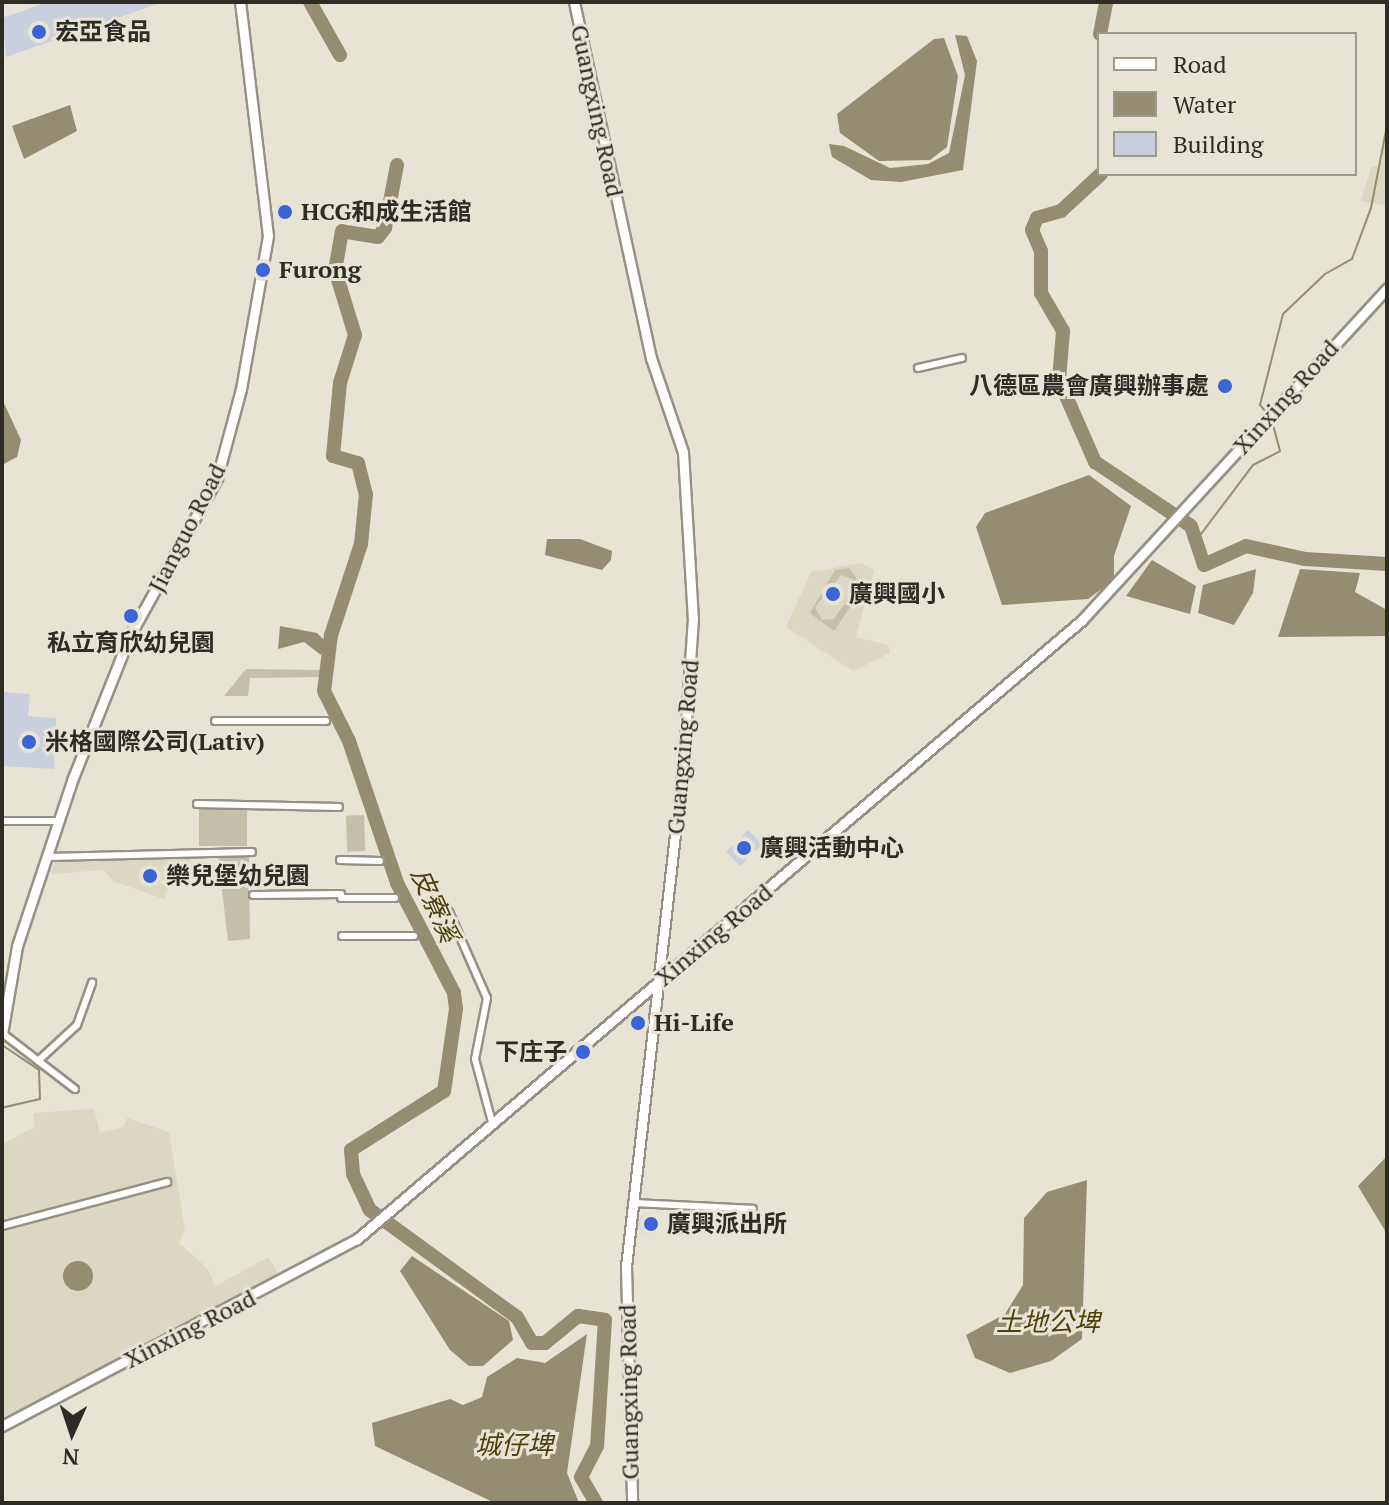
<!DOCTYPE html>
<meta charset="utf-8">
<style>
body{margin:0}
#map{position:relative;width:1389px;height:1505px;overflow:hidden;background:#e7e3d5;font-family:"PT Serif","Noto Sans TC",serif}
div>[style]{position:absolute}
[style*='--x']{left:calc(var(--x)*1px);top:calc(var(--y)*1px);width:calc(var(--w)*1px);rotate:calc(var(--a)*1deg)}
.built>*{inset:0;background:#dcd7c2}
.green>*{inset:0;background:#c4bfab;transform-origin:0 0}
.water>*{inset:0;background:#958d70}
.round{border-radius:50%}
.stream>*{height:2px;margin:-1px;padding:0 1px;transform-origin:1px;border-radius:1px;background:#958d70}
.river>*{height:14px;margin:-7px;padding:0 7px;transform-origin:7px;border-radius:7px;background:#958d70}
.building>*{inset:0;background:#c9cfdc;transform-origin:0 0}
.roads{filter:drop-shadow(2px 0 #959285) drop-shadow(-2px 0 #959285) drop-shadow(0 2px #959285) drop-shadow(0 -2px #959285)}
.street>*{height:6px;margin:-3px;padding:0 3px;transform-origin:3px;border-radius:3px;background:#fff}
.secondary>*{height:9px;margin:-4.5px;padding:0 4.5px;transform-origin:4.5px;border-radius:4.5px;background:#fff}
.dots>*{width:22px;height:22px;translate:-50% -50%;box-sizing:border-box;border:4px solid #e7e3d5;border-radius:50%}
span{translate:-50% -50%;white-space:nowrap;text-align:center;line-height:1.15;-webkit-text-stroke:6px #e7e3d5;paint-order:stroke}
.poi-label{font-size:24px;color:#2d2c27;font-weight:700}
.left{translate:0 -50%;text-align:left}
.right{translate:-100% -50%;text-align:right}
.street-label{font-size:24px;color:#2d2c27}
.water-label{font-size:26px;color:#4d4009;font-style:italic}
.frame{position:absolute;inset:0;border:4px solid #2d2c27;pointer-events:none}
.legend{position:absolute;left:1097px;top:32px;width:260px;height:144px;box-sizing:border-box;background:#e7e3d5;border:2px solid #9d9a8f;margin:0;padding:10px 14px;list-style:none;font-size:24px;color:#2d2c27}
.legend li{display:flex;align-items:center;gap:16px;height:40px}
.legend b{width:40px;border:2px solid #9d9a8f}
.north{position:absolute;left:32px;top:1393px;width:80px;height:80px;-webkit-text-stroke:6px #e7e3d5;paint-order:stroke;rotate:183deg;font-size:22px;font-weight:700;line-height:32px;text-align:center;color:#2d2c27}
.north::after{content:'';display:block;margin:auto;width:28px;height:36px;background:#2d2c27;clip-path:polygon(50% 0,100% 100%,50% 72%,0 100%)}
</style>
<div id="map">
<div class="built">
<div style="clip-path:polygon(1387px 127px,1387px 206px,1361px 201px,1371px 167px,1381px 165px)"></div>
<div style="clip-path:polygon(862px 563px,874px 571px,856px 637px,888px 645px,890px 653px,853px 671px,786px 627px,811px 572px)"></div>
<div style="clip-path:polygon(191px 858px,186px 885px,173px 879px,164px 899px,113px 881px,104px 870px,51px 874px,56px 860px)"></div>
<div style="clip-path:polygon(94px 1109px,100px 1132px,123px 1127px,127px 1118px,169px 1132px,185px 1230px,179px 1243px,208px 1269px,215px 1286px,269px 1257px,278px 1274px,2px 1419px,2px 1144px,35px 1127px,33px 1113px)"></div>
</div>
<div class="green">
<div style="clip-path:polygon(evenodd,849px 568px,863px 588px,834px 631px,810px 613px,835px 570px,849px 568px,841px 575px,852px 579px,853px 591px,834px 619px,822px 620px,815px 607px,841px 575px)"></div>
<div style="clip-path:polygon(246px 669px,320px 670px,320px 677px,250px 678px,248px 696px,224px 696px)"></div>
<div style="left:199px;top:807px;width:48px;height:39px"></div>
<div style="left:364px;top:815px;width:36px;height:18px;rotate:88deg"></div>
<div style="clip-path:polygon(218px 857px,249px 857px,250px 939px,228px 941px)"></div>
</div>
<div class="water">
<div style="clip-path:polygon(955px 35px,967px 36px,977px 61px,963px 170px,901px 182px,871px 180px,832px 157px,829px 144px,844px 146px,890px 168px,928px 164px,949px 153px,965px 75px)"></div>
<div style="clip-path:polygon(944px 38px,958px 76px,947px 147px,930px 160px,879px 161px,840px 133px,837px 114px,934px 39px)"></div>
<div style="clip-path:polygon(70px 105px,77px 131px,24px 159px,12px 126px)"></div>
<div style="clip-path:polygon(2px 399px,21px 440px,17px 457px,2px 465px)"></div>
<div style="clip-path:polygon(1089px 475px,1131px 506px,1114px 556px,1114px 580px,1088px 599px,1002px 605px,976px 527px,985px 513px)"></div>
<div style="clip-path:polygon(547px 539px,580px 539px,612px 551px,611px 560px,602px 570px,545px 555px)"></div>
<div style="clip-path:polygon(1152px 560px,1196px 586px,1190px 614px,1126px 596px)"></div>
<div style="clip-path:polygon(1256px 569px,1253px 593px,1234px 625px,1198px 613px,1203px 585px)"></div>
<div style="clip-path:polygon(1300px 569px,1360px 573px,1355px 592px,1387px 610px,1387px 636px,1278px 637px)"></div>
<div style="clip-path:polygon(280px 626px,317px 633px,325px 641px,321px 655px,304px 642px,278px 649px)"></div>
<div style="clip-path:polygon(1387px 1156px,1387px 1234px,1358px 1186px)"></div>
<div style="clip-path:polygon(1087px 1180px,1082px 1339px,1051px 1361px,1010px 1373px,975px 1358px,966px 1335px,1005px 1314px,1023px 1285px,1024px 1218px,1047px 1192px)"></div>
<div style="clip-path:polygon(412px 1256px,509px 1321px,513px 1340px,483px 1366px,469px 1366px,450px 1350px,400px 1271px)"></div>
<div class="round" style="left:63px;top:1261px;width:30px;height:30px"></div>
<div style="clip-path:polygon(587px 1334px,567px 1473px,579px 1503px,495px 1503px,375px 1446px,372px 1423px,450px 1399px,463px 1405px,482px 1397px,487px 1377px,517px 1358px,545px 1363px)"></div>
</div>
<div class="stream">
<div style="--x:1266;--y:412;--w:9;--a:-131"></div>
<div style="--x:1260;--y:405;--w:94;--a:-75.8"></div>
<div style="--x:1283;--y:314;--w:58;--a:-43.6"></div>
<div style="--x:1325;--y:274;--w:31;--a:-29"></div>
<div style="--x:1352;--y:259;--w:54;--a:-69.6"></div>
<div style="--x:1371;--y:208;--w:84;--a:-79"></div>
<div style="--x:1198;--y:538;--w:91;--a:-53"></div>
<div style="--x:1253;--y:465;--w:30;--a:-27"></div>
<div style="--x:1280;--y:451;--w:31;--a:-105"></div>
<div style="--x:2;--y:1045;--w:45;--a:34"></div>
<div style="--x:39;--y:1070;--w:29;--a:88"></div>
<div style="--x:40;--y:1099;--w:39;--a:167"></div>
</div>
<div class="river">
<div style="--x:310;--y:2;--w:61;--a:60.5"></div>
<div style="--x:1100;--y:34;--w:33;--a:-79"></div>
<div style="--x:397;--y:165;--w:64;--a:100.8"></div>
<div style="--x:385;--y:228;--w:11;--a:128"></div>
<div style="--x:378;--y:237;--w:36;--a:-171"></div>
<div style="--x:342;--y:231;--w:40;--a:100"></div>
<div style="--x:335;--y:270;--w:68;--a:72.9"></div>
<div style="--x:355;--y:335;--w:50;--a:107.4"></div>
<div style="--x:340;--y:383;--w:73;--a:95.5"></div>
<div style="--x:333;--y:456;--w:26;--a:16"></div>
<div style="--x:358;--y:463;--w:32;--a:76"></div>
<div style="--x:366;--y:494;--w:50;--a:95.7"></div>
<div style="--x:361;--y:544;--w:96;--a:108.2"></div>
<div style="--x:331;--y:635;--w:56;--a:97.1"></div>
<div style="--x:324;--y:691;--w:56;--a:63.4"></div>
<div style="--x:349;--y:741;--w:150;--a:71.3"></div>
<div style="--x:397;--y:883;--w:124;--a:62.6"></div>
<div style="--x:454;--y:993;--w:16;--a:83"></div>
<div style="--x:456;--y:1009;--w:83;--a:98.3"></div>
<div style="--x:444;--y:1091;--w:110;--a:147.6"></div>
<div style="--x:351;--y:1150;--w:24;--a:85"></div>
<div style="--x:353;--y:1174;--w:40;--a:65"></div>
<div style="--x:370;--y:1210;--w:182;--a:36.1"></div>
<div style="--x:517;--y:1317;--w:30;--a:60"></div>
<div style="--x:532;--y:1343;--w:13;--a:0"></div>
<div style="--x:545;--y:1343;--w:43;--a:-39.3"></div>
<div style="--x:578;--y:1316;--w:27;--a:8"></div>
<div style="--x:605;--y:1320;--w:126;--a:93.6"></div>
<div style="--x:597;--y:1446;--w:35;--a:117"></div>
<div style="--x:581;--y:1477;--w:30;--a:60"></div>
<div style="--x:1101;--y:174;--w:54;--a:137.2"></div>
<div style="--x:1061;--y:211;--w:25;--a:164"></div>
<div style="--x:1037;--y:218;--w:13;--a:113"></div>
<div style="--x:1032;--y:230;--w:23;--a:67"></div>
<div style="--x:1041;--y:251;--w:42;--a:90"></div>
<div style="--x:1041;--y:293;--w:44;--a:59.9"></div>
<div style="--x:1063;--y:331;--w:49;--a:94.7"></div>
<div style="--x:1059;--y:380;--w:90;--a:66.3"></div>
<div style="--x:1095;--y:462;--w:115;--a:33.7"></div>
<div style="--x:1191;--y:526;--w:41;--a:71.6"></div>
<div style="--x:1204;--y:565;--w:46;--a:-24.3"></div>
<div style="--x:1246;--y:546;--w:60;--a:12.4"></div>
<div style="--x:1305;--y:559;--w:82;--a:3.5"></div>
</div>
<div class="building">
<div style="clip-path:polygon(48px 2px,160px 2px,160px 3px,6px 57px,2px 18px)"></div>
<div style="clip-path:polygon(2px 692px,30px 694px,28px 716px,56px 718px,54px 769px,2px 766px)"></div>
<div style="left:748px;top:830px;width:20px;height:31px;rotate:45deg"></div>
<div class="round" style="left:639px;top:1213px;width:22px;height:22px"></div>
</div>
<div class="roads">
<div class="street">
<div style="--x:918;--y:368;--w:45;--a:-12.8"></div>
<div style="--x:215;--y:721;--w:111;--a:0"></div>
<div style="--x:197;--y:804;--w:142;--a:1.2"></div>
<div style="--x:2;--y:821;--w:56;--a:0"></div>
<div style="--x:49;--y:857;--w:203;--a:-1.4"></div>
<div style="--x:340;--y:860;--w:40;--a:1.4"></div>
<div style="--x:253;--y:895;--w:88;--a:-0.7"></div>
<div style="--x:341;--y:898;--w:54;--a:0"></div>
<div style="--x:434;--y:899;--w:20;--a:41"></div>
<div style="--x:449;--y:912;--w:94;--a:66.2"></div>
<div style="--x:487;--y:998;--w:62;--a:101.1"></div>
<div style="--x:475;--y:1059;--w:65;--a:74.9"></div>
<div style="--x:342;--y:936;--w:72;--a:0"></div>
<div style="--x:2;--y:1033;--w:92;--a:37.5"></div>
<div style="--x:38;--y:1061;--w:53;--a:-42.7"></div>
<div style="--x:77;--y:1025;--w:45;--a:-70.3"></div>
<div style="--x:632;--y:1203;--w:121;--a:2.8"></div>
<div style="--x:2;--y:1226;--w:171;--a:-14.9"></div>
</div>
<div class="secondary">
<div style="--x:574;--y:2;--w:364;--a:77.8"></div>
<div style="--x:651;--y:358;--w:99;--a:71.2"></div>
<div style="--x:683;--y:452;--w:166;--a:86.6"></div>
<div style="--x:693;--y:618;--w:146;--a:93.9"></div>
<div style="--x:683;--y:764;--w:506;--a:96.47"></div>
<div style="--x:626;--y:1267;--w:236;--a:88.5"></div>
<div style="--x:2;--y:1034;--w:89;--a:-80.3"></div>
<div style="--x:17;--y:946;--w:177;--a:-71.6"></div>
<div style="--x:73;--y:778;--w:152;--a:-68.3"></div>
<div style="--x:129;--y:637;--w:182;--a:-61"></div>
<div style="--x:217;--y:478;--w:92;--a:-74.9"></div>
<div style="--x:241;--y:389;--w:155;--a:-80"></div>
<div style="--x:268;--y:236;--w:236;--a:-96.8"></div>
<div style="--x:2;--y:1426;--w:401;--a:-27.8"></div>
<div style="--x:357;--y:1239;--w:953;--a:-40.49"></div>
<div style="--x:1082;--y:620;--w:451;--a:-47.4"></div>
</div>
</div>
<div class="dots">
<div style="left:39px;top:32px;background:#3b64d5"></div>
<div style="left:285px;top:212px;background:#3b64d5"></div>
<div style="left:263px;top:270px;background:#3b64d5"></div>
<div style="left:1225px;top:386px;background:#3b64d5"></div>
<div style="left:833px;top:594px;background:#3b64d5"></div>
<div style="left:131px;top:616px;background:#3b64d5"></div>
<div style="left:29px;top:742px;background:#3b64d5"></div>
<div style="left:744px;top:848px;background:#3b64d5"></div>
<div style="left:150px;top:876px;background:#3b64d5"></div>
<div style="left:638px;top:1023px;background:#3b64d5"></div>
<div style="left:583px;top:1052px;background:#3b64d5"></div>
<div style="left:651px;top:1224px;background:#3b64d5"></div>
</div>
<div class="poi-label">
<span class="left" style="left:55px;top:32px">宏亞食品</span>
<span class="left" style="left:301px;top:212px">HCG和成生活館</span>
<span class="left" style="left:279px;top:270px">Furong</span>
<span class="right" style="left:1209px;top:386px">八德區農會廣興辦事處</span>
<span class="left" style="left:849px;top:594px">廣興國小</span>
<span style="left:131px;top:643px">私立育欣幼兒園</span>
<span class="left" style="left:45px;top:742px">米格國際公司(Lativ)</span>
<span class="left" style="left:760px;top:848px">廣興活動中心</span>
<span class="left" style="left:166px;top:876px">樂兒堡幼兒園</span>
<span class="left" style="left:654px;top:1023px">Hi-Life</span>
<span class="right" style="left:567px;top:1052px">下庄子</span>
<span class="left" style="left:667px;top:1224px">廣興派出所</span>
</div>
<div class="street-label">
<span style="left:597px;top:111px;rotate:78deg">Guangxing Road</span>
<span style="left:1286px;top:397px;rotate:-48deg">Xinxing Road</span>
<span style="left:187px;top:528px;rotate:-63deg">Jianguo Road</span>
<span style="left:683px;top:747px;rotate:-85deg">Guangxing Road</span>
<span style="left:714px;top:935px;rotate:-40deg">Xinxing Road</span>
<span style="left:190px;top:1329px;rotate:-27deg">Xinxing Road</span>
<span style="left:629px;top:1392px;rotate:-91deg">Guangxing Road</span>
</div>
<div class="water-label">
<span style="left:435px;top:905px;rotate:66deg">皮寮溪</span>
<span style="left:1048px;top:1322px">土地公埤</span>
<span style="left:514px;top:1445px">城仔埤</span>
</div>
<div class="frame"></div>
<ul class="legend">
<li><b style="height:10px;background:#fff"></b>Road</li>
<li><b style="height:22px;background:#958d70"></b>Water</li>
<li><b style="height:22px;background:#c9cfdc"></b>Building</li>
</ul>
<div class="north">N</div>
</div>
